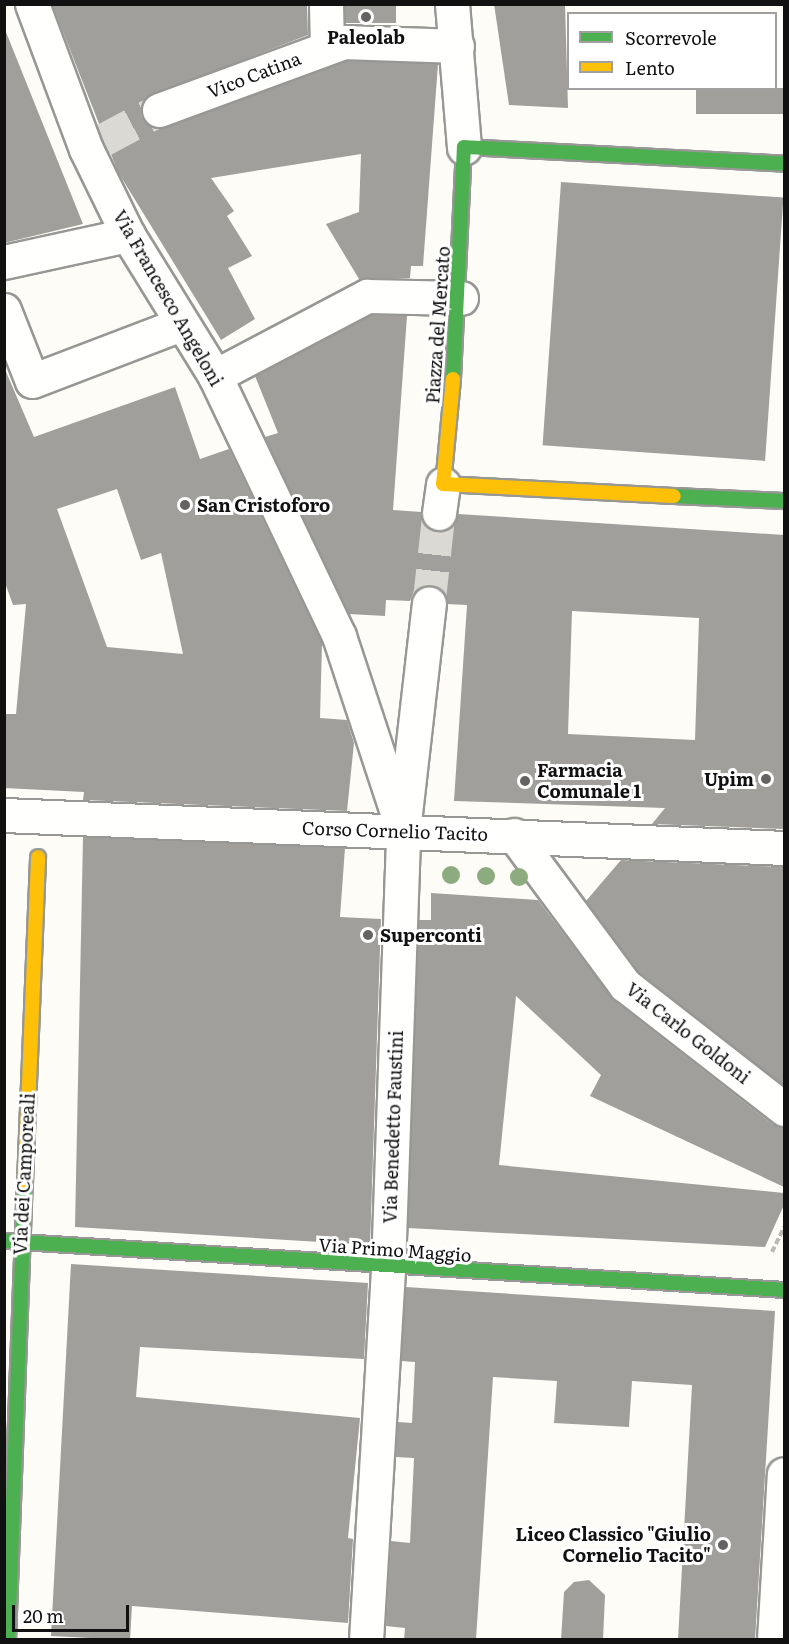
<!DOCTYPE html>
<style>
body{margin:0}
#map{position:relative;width:789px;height:1644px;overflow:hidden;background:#fdfcf7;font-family:Literata,serif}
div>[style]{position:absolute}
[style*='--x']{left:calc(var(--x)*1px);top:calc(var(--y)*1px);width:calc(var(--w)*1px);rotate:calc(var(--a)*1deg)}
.building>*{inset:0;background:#a19f9c;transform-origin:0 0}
.street-tunnel>*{height:33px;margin-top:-16.5px;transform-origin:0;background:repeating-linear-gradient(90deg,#dad9d4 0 33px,transparent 0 49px)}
.path>*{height:4px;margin-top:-2px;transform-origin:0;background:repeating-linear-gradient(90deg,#b9b9b8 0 6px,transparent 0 9px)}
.roads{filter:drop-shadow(2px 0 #979795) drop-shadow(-2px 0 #979795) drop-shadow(0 2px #979795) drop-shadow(0 -2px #979795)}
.street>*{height:33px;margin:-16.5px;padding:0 16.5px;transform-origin:16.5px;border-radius:16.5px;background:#fffffe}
.fast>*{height:14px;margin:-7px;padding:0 7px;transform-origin:7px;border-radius:7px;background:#4caf50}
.slow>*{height:14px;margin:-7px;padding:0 7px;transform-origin:7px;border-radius:7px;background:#ffc107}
.trees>*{width:18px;height:18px;margin:-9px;border-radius:50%;background:#8cac80}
.dots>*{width:16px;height:16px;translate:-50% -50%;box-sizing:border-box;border:3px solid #fff;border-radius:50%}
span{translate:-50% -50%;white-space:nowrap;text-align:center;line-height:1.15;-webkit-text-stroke:6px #fff;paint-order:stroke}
.poi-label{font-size:18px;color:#111;font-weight:700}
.left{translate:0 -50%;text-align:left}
.right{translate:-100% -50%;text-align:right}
.street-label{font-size:18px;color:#111}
.frame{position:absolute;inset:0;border:6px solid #111;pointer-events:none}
.legend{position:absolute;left:567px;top:12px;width:210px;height:78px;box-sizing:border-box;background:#fff;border:2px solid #a0a0a0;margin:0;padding:8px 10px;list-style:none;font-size:18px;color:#111}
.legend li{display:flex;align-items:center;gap:12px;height:30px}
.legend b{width:30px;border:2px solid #a0a0a0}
.scale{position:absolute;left:12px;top:1605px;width:117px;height:27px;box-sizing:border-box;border:3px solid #111;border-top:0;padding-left:8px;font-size:18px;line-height:21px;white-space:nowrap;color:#111;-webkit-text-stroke:4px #fff;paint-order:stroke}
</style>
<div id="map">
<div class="building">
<div style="clip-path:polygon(52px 4px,307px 4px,308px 35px,145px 98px,141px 116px,156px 129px,347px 61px,438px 64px,423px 266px,411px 266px,410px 278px,359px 279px,326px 224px,359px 212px,361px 154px,211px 178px,234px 211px,227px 216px,252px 256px,228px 268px,255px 319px,221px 340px,118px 172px)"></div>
<div style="left:345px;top:4px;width:51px;height:19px"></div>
<div style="clip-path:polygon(494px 4px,565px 4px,568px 108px,509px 105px)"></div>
<div style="clip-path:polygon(6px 32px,83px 224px,4px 243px,4px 33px)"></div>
<div style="left:696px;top:88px;width:88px;height:26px"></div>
<div style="left:561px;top:182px;width:223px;height:264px;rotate:4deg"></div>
<div style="clip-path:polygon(evenodd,371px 315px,407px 316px,393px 510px,421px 512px,427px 527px,437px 532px,453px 525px,458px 514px,784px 535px,784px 829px,652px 824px,665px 808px,454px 801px,467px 605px,447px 604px,441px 588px,431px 584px,414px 591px,410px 601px,386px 600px,385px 616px,349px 614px,265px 437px,278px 433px,255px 376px,371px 315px,572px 611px,699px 618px,695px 740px,568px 734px,572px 611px)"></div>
<div style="clip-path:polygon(evenodd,4px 367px,34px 437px,175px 387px,200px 459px,229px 449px,322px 643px,320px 718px,347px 720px,354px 743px,347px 811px,83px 800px,84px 792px,4px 788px,4px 714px,16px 714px,26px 604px,13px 605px,4px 580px,4px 367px,117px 489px,141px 560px,161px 553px,183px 654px,107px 647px,57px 509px,117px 489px)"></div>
<div style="clip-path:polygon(83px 837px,345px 848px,340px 917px,381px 919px,370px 1245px,75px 1227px)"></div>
<div style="clip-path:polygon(621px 860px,784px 867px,784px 1086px,639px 972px,586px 901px)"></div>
<div style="clip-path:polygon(431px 893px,538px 900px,613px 1000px,772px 1124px,784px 1127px,784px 1187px,590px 1096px,601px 1075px,516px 996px,499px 1165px,784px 1193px,784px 1205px,765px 1247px,408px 1228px,419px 920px,431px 920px)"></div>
<div style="clip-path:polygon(71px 1264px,368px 1283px,364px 1359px,140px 1347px,136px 1397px,360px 1418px,348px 1538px,353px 1539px,348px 1623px,132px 1606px,130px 1640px,51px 1636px)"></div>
<div style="clip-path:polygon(406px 1287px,775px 1311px,755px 1640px,678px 1640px,692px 1385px,632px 1381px,629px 1427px,554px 1423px,557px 1381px,493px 1377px,476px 1640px,404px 1640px,405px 1628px,386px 1626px,391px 1541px,410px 1543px,414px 1458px,396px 1457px,398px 1422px,412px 1423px,415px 1362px,401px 1361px)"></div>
<div style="clip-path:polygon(589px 1580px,605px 1595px,603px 1640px,561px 1640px,564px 1592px,574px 1582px)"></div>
</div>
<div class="street-tunnel">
<div style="--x:103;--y:140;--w:64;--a:-28.2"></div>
<div style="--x:429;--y:603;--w:91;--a:-83.7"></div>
</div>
<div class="path">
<div style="--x:772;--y:1252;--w:28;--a:-64"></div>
</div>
<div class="roads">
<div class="street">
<div style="--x:32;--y:4;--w:155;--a:69.6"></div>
<div style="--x:86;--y:149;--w:96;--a:64"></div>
<div style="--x:128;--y:235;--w:166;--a:58.3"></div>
<div style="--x:215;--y:376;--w:288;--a:64.5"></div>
<div style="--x:339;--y:636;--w:195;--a:71.8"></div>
<div style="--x:326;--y:4;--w:43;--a:88.7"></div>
<div style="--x:452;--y:4;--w:144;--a:85.2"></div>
<div style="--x:159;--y:110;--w:197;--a:-20.2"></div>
<div style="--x:344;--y:42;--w:113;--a:2"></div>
<div style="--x:4;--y:262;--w:127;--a:-12.3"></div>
<div style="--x:4;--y:310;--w:76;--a:68.5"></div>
<div style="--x:32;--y:381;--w:160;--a:-20.9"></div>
<div style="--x:215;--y:376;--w:172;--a:-27.8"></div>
<div style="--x:367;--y:296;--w:94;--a:1.2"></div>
<div style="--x:439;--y:513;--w:29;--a:-82"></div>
<div style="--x:4;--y:815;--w:781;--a:2.42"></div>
<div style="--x:514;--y:835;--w:187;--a:53.5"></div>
<div style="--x:625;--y:985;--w:202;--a:37.9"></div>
<div style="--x:366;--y:1640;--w:373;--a:-86.6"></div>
<div style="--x:388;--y:1268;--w:437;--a:-88"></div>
<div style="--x:403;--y:831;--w:229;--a:-83.5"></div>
<div style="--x:774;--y:1640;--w:166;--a:-86.6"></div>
</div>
<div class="fast">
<div style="--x:453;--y:379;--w:232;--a:-87.3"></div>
<div style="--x:464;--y:147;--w:320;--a:3"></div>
<div style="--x:674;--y:496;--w:110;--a:2.6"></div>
<div style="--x:4;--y:1241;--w:782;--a:3.59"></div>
<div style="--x:8;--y:1640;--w:457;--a:-87.9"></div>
</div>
<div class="slow">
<div style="--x:453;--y:379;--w:105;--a:95.4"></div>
<div style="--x:443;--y:484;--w:231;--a:3"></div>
<div style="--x:25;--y:1183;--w:326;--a:-87.7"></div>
</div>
</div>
<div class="trees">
<div style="left:451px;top:875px"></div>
<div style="left:486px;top:876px"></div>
<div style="left:519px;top:877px"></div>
</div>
<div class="dots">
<div style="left:366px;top:17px;background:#646362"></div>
<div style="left:185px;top:505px;background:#646362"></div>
<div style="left:766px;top:779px;background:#646362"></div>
<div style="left:525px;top:781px;background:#646362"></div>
<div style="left:368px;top:935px;background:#646362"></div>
<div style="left:723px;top:1545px;background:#646362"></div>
</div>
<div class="poi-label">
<span style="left:366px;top:37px">Paleolab</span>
<span class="left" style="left:197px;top:505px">San Cristoforo</span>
<span class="left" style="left:537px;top:781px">Farmacia<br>Comunale 1</span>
<span class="right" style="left:754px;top:779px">Upim</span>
<span class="left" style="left:380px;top:935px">Superconti</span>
<span class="right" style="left:711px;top:1545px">Liceo Classico "Giulio<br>Cornelio Tacito"</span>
</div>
<div class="street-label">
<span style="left:254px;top:75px;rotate:-21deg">Vico Catina</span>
<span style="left:168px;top:298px;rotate:60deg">Via Francesco Angeloni</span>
<span style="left:438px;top:325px;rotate:-86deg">Piazza del Mercato</span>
<span style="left:395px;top:831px;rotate:2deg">Corso Cornelio Tacito</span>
<span style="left:688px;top:1033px;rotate:38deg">Via Carlo Goldoni</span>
<span style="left:393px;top:1127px;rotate:-88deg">Via Benedetto Faustini</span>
<span style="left:24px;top:1174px;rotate:-87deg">Via dei Camporeali</span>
<span style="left:395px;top:1250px;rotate:4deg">Via Primo Maggio</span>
</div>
<div class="frame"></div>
<ul class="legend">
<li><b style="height:8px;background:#4caf50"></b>Scorrevole</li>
<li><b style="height:8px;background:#ffc107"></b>Lento</li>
</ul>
<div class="scale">20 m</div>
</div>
